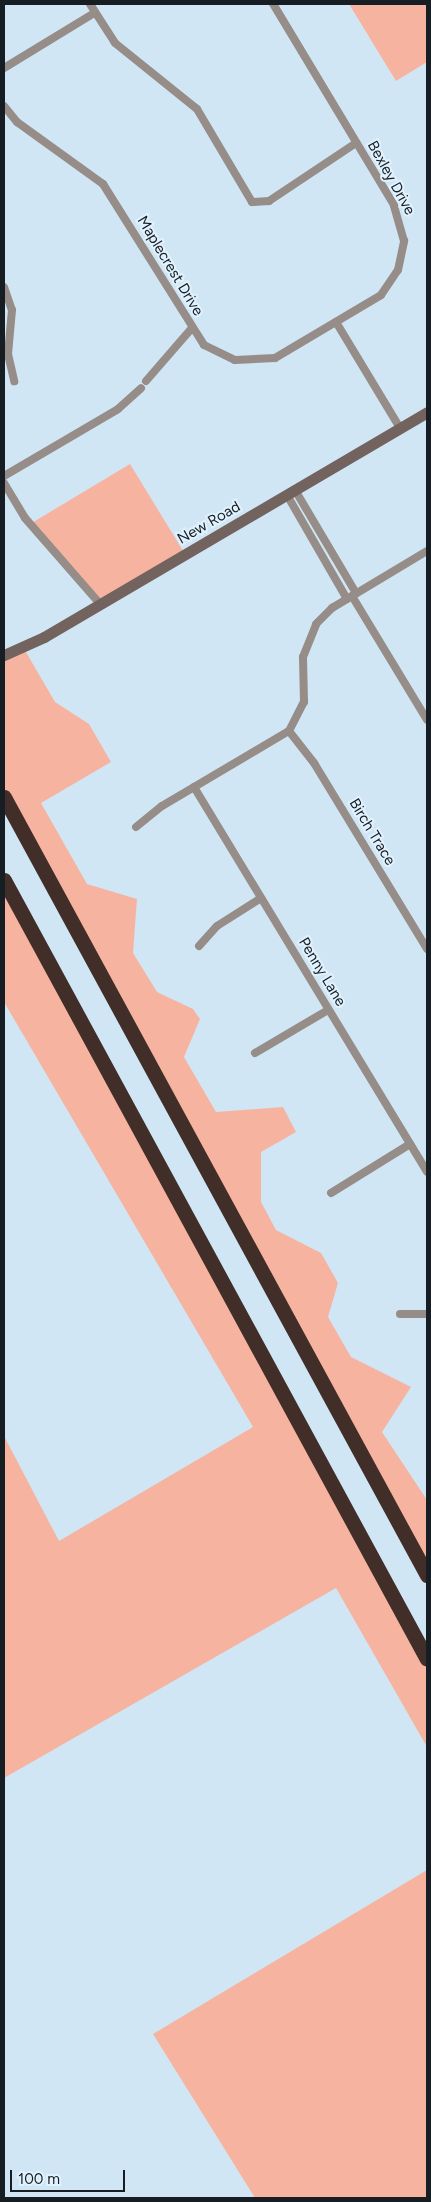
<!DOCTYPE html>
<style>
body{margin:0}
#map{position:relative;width:431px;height:2202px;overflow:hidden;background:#d0e6f5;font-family:Figtree,sans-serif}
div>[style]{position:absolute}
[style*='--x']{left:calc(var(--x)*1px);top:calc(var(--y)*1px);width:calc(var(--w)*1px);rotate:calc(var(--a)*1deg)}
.green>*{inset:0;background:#f6b4a0}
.street>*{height:8px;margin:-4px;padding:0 4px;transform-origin:4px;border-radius:4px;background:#968c88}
.secondary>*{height:11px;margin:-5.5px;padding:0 5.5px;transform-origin:5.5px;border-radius:5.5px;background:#72635e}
.highway>*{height:15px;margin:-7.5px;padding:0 7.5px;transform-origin:7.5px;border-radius:7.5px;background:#422e28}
span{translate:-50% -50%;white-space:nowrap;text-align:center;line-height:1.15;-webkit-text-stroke:4px #e1f2fe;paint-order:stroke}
.street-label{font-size:15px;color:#161e23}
.frame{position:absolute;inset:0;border:5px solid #161e23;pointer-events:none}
.scale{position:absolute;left:10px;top:2170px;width:115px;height:22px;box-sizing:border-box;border:2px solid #161e23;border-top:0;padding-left:6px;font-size:15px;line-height:18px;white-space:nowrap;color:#161e23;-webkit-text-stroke:4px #e1f2fe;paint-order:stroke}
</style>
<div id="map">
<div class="green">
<div style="clip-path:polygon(349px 4px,427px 4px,427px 62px,396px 81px)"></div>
<div style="clip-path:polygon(130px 464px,185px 554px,100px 604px,30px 524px)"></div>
<div style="clip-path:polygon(23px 647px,55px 702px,89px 724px,111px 762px,41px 803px,87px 884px,137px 899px,133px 953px,157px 992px,193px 1009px,200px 1019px,184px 1057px,216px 1112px,283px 1107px,296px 1132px,261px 1152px,261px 1202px,276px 1230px,321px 1253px,338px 1283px,328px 1317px,351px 1357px,411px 1387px,382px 1432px,427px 1500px,427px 1575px,4px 797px,4px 655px)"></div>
<div style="clip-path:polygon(4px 880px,427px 1659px,427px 1747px,336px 1588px,4px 1778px,4px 1436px,59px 1541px,253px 1427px,4px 1002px)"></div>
<div style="clip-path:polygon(427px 1870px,427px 2198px,255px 2198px,153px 2034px)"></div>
</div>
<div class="street">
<div style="--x:90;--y:4;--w:46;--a:57.3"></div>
<div style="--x:115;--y:43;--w:105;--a:38.8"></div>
<div style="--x:197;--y:109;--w:108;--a:59.4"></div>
<div style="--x:252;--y:202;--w:17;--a:-3"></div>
<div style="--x:269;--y:201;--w:105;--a:-33.7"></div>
<div style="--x:4;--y:68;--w:105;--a:-31.4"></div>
<div style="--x:4;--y:106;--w:21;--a:51"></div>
<div style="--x:17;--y:122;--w:106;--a:35.8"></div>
<div style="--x:103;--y:184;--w:190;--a:57.9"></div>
<div style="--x:204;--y:345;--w:34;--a:26"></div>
<div style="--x:235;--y:360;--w:40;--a:-2.9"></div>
<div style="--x:275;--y:358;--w:123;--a:-30.7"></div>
<div style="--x:381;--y:295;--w:30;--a:-56"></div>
<div style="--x:398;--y:270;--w:30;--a:-78"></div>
<div style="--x:404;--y:241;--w:37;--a:-106"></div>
<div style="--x:394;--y:205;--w:235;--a:-121"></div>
<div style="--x:4;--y:287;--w:24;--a:71"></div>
<div style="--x:12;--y:310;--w:44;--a:95.2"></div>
<div style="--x:8;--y:354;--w:28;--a:77"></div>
<div style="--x:336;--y:322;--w:124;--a:58.9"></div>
<div style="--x:146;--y:381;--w:69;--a:-49.1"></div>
<div style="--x:4;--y:476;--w:132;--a:-30.4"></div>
<div style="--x:118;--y:409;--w:31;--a:-42"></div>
<div style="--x:4;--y:483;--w:41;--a:59"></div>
<div style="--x:25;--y:518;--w:114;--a:48.9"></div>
<div style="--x:295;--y:490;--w:120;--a:59.4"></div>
<div style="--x:287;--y:495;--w:120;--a:60"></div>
<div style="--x:352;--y:596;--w:145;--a:58.8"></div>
<div style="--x:289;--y:731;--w:41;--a:52"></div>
<div style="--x:314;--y:763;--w:218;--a:58.7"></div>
<div style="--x:194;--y:787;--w:450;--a:58.8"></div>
<div style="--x:136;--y:827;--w:33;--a:-39"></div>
<div style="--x:162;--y:806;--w:147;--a:-30.6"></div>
<div style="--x:289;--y:731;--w:33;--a:-63"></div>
<div style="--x:304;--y:702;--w:45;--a:-91.3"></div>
<div style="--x:303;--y:657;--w:35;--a:-68"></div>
<div style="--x:316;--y:624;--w:23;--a:-45"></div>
<div style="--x:332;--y:608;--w:111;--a:-31"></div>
<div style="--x:199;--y:946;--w:27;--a:-48"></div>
<div style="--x:217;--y:926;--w:52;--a:-32.5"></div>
<div style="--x:255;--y:1053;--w:85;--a:-30.5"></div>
<div style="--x:331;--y:1193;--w:93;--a:-31.8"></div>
<div style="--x:400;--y:1314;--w:27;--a:0"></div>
</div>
<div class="secondary">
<div style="--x:4;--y:655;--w:44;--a:-24.2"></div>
<div style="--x:44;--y:637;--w:444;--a:-30.4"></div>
</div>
<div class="highway">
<div style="--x:4;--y:797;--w:886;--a:61.47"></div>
<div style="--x:4;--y:880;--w:886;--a:61.5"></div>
</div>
<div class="street-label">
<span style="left:391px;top:178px;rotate:61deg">Bexley Drive</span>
<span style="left:170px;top:266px;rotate:59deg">Maplecrest Drive</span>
<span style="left:209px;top:523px;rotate:-30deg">New Road</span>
<span style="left:372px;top:832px;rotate:59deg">Birch Trace</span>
<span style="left:322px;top:972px;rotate:59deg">Penny Lane</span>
</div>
<div class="frame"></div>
<div class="scale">100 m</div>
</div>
